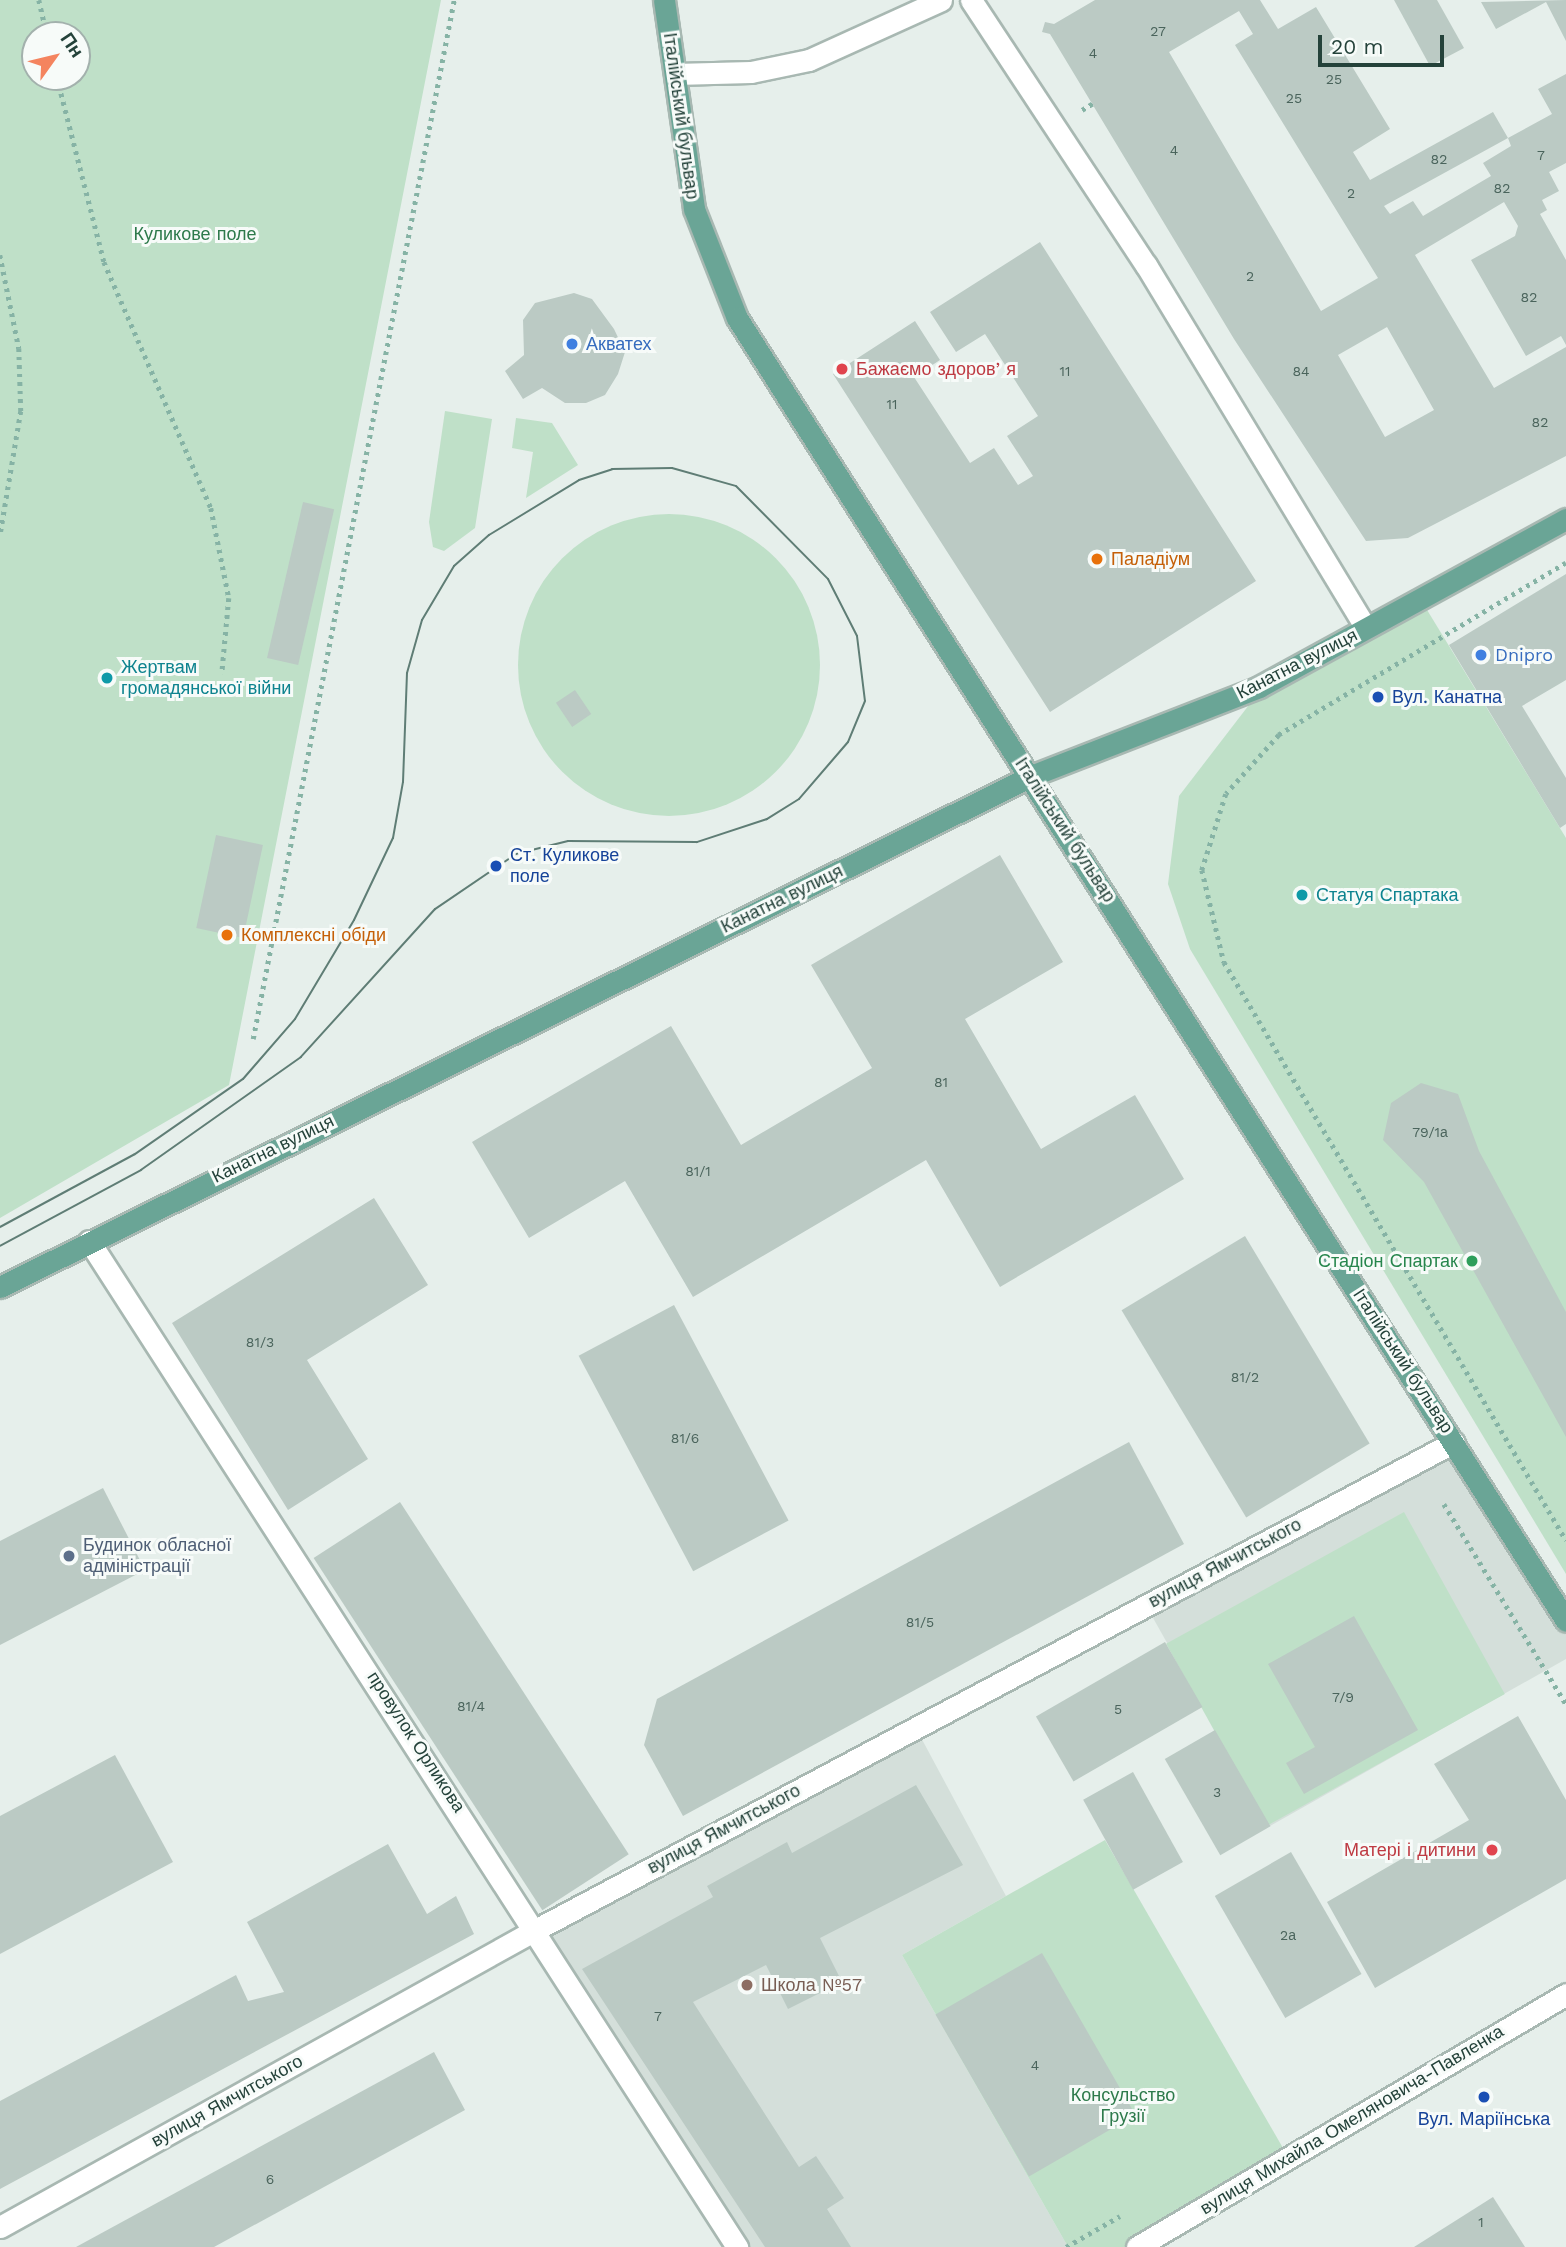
<!DOCTYPE html>
<meta charset="utf-8">
<style>
body{margin:0}
#map{position:relative;width:1566px;height:2247px;overflow:hidden;background:#e6efeb;font-family:"Work Sans",sans-serif}
div>[style]{position:absolute}
[style*='--x']{left:calc(var(--x)*1px);top:calc(var(--y)*1px);width:calc(var(--w)*1px);rotate:calc(var(--a)*1deg)}
.built>*{inset:0;background:#d4dfda}
.green>*{inset:0;background:#bfe0c8;transform-origin:0 0}
.round{border-radius:50%}
.building>*{inset:0;background:#bbcac4;transform-origin:0 0}
.path>*{height:4.5px;margin-top:-2.25px;transform-origin:0;background:repeating-linear-gradient(90deg,#86b3a5 0 3.5px,transparent 0 8.5px)}
.roads{filter:drop-shadow(2px 0 #a8b8b2) drop-shadow(-2px 0 #a8b8b2) drop-shadow(0 2px #a8b8b2) drop-shadow(0 -2px #a8b8b2)}
.minor>*{height:21px;margin:-10.5px;padding:0 10.5px;transform-origin:10.5px;border-radius:10.5px;background:#fff}
.major>*{height:21px;margin:-10.5px;padding:0 10.5px;transform-origin:10.5px;border-radius:10.5px;background:#6aa596}
.tram>*{height:2px;margin:-1px;padding:0 1px;transform-origin:1px;border-radius:1px;background:#5f7d75}
.dots>*{width:19px;height:19px;translate:-50% -50%;box-sizing:border-box;border:4px solid #f7fbf9;border-radius:50%}
span{translate:-50% -50%;white-space:nowrap;text-align:center;line-height:1.15;-webkit-text-stroke:6px #f7fbf9;paint-order:stroke}
.number-label{font-size:14px;color:#4a645c}
.number-label span{-webkit-text-stroke-width:0}
.street-label{font-size:18px;color:#24423a}
.park-label{font-size:18px;color:#2d7a4b}
.shop-label{font-size:18px;color:#366cbe}
.left{translate:0 -50%;text-align:left}
.health-label{font-size:18px;color:#be3a42}
.right{translate:-100% -50%;text-align:right}
.food-label{font-size:18px;color:#c56008}
.culture-label{font-size:18px;color:#0d838f}
.transit-label{font-size:18px;color:#164399}
.leisure-label{font-size:18px;color:#27864d}
.service-label{font-size:18px;color:#4e5e75}
.education-label{font-size:18px;color:#785e54}
.north{position:absolute;left:21px;top:21px;width:70px;height:70px;box-sizing:border-box;background:#f7fbf9;border:2px solid #a3b1ad;border-radius:50%;rotate:56deg;font-size:19px;font-weight:700;line-height:28px;text-align:center;color:#24423a}
.north::after{content:'';display:block;margin:auto;width:24px;height:32px;background:#f4845f;clip-path:polygon(50% 0,100% 100%,50% 72%,0 100%)}
.scale{position:absolute;left:1318px;top:35px;width:126px;height:32px;box-sizing:border-box;border:4px solid #24423a;border-top:0;padding-left:9px;font-size:21px;line-height:24px;white-space:nowrap;color:#24423a;-webkit-text-stroke:5px #f7fbf9;paint-order:stroke}
</style>
<div id="map">
<div class="built">
<div style="clip-path:polygon(1452px 1447px,1566px 1625px,1566px 1659px,1270px 1826px,1148px 1609px)"></div>
<div style="clip-path:polygon(918px 1732px,1006px 1896px,902px 1955px,1068px 2247px,739px 2247px,539px 1929px)"></div>
</div>
<div class="green">
<div style="clip-path:polygon(evenodd,0 0,441px 0,229px 1085px,0 1218px,0 0,35px 35px,77px 35px,77px 77px,35px 77px,35px 35px)"></div>
<div style="clip-path:polygon(445px 411px,492px 419px,475px 528px,444px 551px,433px 547px,429px 522px)"></div>
<div style="clip-path:polygon(516px 418px,552px 423px,578px 465px,526px 498px,533px 452px,512px 448px)"></div>
<div class="round" style="left:518px;top:514px;width:302px;height:302px"></div>
<div style="clip-path:polygon(1421px 600px,1566px 838px,1566px 1574px,1190px 949px,1168px 884px,1179px 796px,1262px 688px)"></div>
<div style="left:1404px;top:1512px;width:208px;height:272px;rotate:61deg"></div>
<div style="clip-path:polygon(1105px 1840px,1287px 2155px,1132px 2247px,1068px 2247px,902px 1955px)"></div>
</div>
<div class="building">
<div style="clip-path:polygon(evenodd,1095px 0,1260px 0,1278px 29px,1316px 7px,1390px 129px,1353px 152px,1370px 180px,1493px 112px,1508px 138px,1552px 114px,1538px 89px,1566px 74px,1566px 163px,1549px 172px,1559px 191px,1542px 200px,1547px 210px,1540px 214px,1566px 260px,1566px 345px,1561px 336px,1526px 356px,1471px 260px,1515px 236px,1518px 226px,1504px 202px,1415px 255px,1494px 388px,1566px 347px,1566px 456px,1408px 538px,1366px 541px,1234px 339px,1050px 34px,1042px 32px,1045px 22px,1054px 24px,1095px 0,1239px 11px,1253px 34px,1235px 45px,1378px 278px,1321px 311px,1169px 52px,1239px 11px,1095px 0,1508px 138px,1511px 146px,1483px 163px,1491px 176px,1423px 216px,1413px 201px,1390px 214px,1384px 206px,1508px 138px,1095px 0,1387px 327px,1434px 410px,1385px 437px,1338px 355px,1387px 327px)"></div>
<div style="clip-path:polygon(1394px 0,1437px 0,1464px 48px,1430px 66px)"></div>
<div style="clip-path:polygon(1566px 0,1566px 41px,1546px 2px,1496px 29px,1481px 2px)"></div>
<div style="clip-path:polygon(1040px 242px,1256px 581px,1050px 712px,833px 374px,915px 321px,940px 360px,914px 377px,970px 463px,994px 448px,1018px 485px,1033px 476px,1007px 436px,1038px 416px,985px 334px,956px 352px,930px 312px)"></div>
<div style="clip-path:polygon(574px 293px,592px 299px,614px 329px,625px 352px,618px 374px,605px 395px,586px 403px,565px 403px,542px 388px,523px 399px,505px 371px,524px 355px,523px 320px,535px 303px)"></div>
<div style="left:303px;top:502px;width:32px;height:160px;rotate:13deg"></div>
<div style="clip-path:polygon(1566px 574px,1566px 680px,1522px 706px,1566px 778px,1566px 824px,1560px 828px,1449px 645px)"></div>
<div style="left:575px;top:690px;width:29px;height:23px;rotate:56deg"></div>
<div style="left:216px;top:835px;width:48px;height:95px;rotate:12deg"></div>
<div style="clip-path:polygon(1000px 855px,1063px 962px,965px 1019px,1041px 1149px,1135px 1095px,1184px 1179px,1000px 1287px,926px 1160px,693px 1297px,625px 1181px,529px 1238px,472px 1142px,671px 1026px,741px 1145px,872px 1068px,811px 965px)"></div>
<div style="clip-path:polygon(1421px 1083px,1458px 1094px,1479px 1151px,1566px 1312px,1566px 1437px,1424px 1182px,1383px 1140px,1391px 1103px)"></div>
<div style="clip-path:polygon(374px 1198px,428px 1285px,307px 1360px,368px 1459px,288px 1510px,172px 1323px)"></div>
<div style="left:1245px;top:1236px;width:242px;height:144px;rotate:59deg"></div>
<div style="left:674px;top:1305px;width:244px;height:108px;rotate:62deg"></div>
<div style="clip-path:polygon(1129px 1442px,1184px 1544px,683px 1816px,644px 1745px,657px 1699px)"></div>
<div style="clip-path:polygon(103px 1488px,145px 1570px,0 1645px,0 1541px)"></div>
<div style="left:400px;top:1502px;width:420px;height:103px;rotate:57deg"></div>
<div style="clip-path:polygon(1354px 1616px,1418px 1730px,1304px 1794px,1286px 1763px,1315px 1747px,1268px 1664px)"></div>
<div style="left:1165px;top:1642px;width:75px;height:149px;rotate:60deg"></div>
<div style="clip-path:polygon(1518px 1716px,1566px 1800px,1566px 1879px,1375px 1988px,1327px 1902px,1469px 1820px,1434px 1764px)"></div>
<div style="left:1215px;top:1730px;width:111px;height:58px;rotate:60deg"></div>
<div style="clip-path:polygon(115px 1755px,173px 1862px,0 1954px,0 1816px)"></div>
<div style="left:1133px;top:1772px;width:103px;height:57px;rotate:61deg"></div>
<div style="clip-path:polygon(916px 1785px,963px 1865px,820px 1938px,842px 1982px,788px 2009px,766px 1965px,693px 2002px,799px 2167px,816px 2156px,844px 2198px,827px 2209px,851px 2247px,765px 2247px,582px 1969px,713px 1897px,707px 1886px,787px 1842px,792px 1853px)"></div>
<div style="clip-path:polygon(388px 1844px,427px 1914px,456px 1896px,474px 1934px,0 2189px,0 2101px,236px 1975px,248px 2001px,284px 1992px,247px 1922px)"></div>
<div style="left:1291px;top:1852px;width:141px;height:88px;rotate:60deg"></div>
<div style="left:1042px;top:1953px;width:187px;height:123px;rotate:60deg"></div>
<div style="clip-path:polygon(434px 2052px,465px 2110px,214px 2247px,76px 2247px)"></div>
<div style="clip-path:polygon(1493px 2197px,1525px 2247px,1414px 2247px)"></div>
</div>
<div class="path">
<div style="--x:39;--y:0;--w:36;--a:77"></div>
<div style="--x:57;--y:77;--w:191;--a:75.7"></div>
<div style="--x:104;--y:262;--w:268;--a:66.5"></div>
<div style="--x:211;--y:508;--w:92;--a:78.7"></div>
<div style="--x:229;--y:598;--w:76;--a:95.3"></div>
<div style="--x:1082;--y:110;--w:13;--a:-32"></div>
<div style="--x:0;--y:255;--w:95;--a:78.5"></div>
<div style="--x:19;--y:348;--w:63;--a:88.2"></div>
<div style="--x:21;--y:411;--w:127;--a:99.5"></div>
<div style="--x:1566;--y:563;--w:335;--a:149.1"></div>
<div style="--x:1279;--y:735;--w:79;--a:131.9"></div>
<div style="--x:1226;--y:794;--w:80;--a:107.5"></div>
<div style="--x:1202;--y:870;--w:95;--a:76.6"></div>
<div style="--x:1224;--y:962;--w:672;--a:59.39"></div>
<div style="--x:253;--y:1039;--w:1058;--a:-79.05"></div>
<div style="--x:1444;--y:1504;--w:234;--a:58.6"></div>
<div style="--x:1066;--y:2247;--w:62;--a:-29.9"></div>
</div>
<div class="roads">
<div class="minor">
<div style="--x:971;--y:0;--w:318;--a:56.6"></div>
<div style="--x:1146;--y:265;--w:424;--a:58.8"></div>
<div style="--x:675;--y:74;--w:76;--a:-1.5"></div>
<div style="--x:751;--y:72;--w:59;--a:-11.7"></div>
<div style="--x:809;--y:60;--w:145;--a:-24.4"></div>
<div style="--x:89;--y:1241;--w:1197;--a:57.21"></div>
<div style="--x:0;--y:2227;--w:614;--a:-29.03"></div>
<div style="--x:537;--y:1929;--w:1038;--a:-27.97"></div>
<div style="--x:1137;--y:2247;--w:498;--a:-30.5"></div>
</div>
<div class="major">
<div style="--x:664;--y:0;--w:211;--a:81.8"></div>
<div style="--x:694;--y:209;--w:117;--a:68.5"></div>
<div style="--x:737;--y:318;--w:1544;--a:57.53"></div>
<div style="--x:0;--y:1287;--w:1151;--a:-26.36"></div>
<div style="--x:1031;--y:776;--w:245;--a:-21.3"></div>
<div style="--x:1259;--y:687;--w:350;--a:-28.7"></div>
</div>
</div>
<div class="tram">
<div style="--x:0;--y:1227;--w:153;--a:-28.4"></div>
<div style="--x:135;--y:1154;--w:131;--a:-34.8"></div>
<div style="--x:243;--y:1079;--w:79;--a:-49.1"></div>
<div style="--x:295;--y:1019;--w:115;--a:-59.2"></div>
<div style="--x:354;--y:920;--w:91;--a:-64.6"></div>
<div style="--x:393;--y:838;--w:57;--a:-79.9"></div>
<div style="--x:403;--y:782;--w:109;--a:-87.9"></div>
<div style="--x:407;--y:673;--w:55;--a:-74.2"></div>
<div style="--x:422;--y:620;--w:63;--a:-59.3"></div>
<div style="--x:454;--y:566;--w:47;--a:-41.5"></div>
<div style="--x:489;--y:535;--w:105;--a:-31.4"></div>
<div style="--x:579;--y:480;--w:35;--a:-18"></div>
<div style="--x:612;--y:469;--w:60;--a:-1"></div>
<div style="--x:672;--y:468;--w:66;--a:15.7"></div>
<div style="--x:736;--y:486;--w:131;--a:45.3"></div>
<div style="--x:828;--y:579;--w:64;--a:63"></div>
<div style="--x:857;--y:636;--w:65;--a:83"></div>
<div style="--x:865;--y:701;--w:44;--a:112.5"></div>
<div style="--x:848;--y:742;--w:75;--a:130.7"></div>
<div style="--x:799;--y:799;--w:38;--a:148"></div>
<div style="--x:767;--y:819;--w:74;--a:161.8"></div>
<div style="--x:697;--y:842;--w:129;--a:-179.6"></div>
<div style="--x:568;--y:841;--w:54;--a:166"></div>
<div style="--x:516;--y:854;--w:98;--a:145.8"></div>
<div style="--x:435;--y:909;--w:200;--a:132.2"></div>
<div style="--x:301;--y:1057;--w:196;--a:144.8"></div>
<div style="--x:141;--y:1170;--w:160;--a:151.7"></div>
</div>
<div class="dots">
<div style="left:572px;top:344px;background:#3f7fe0"></div>
<div style="left:842px;top:369px;background:#e0444e"></div>
<div style="left:1097px;top:559px;background:#e8710a"></div>
<div style="left:1481px;top:655px;background:#3f7fe0"></div>
<div style="left:107px;top:678px;background:#0f9aa8"></div>
<div style="left:1378px;top:697px;background:#1a4fb4"></div>
<div style="left:496px;top:866px;background:#1a4fb4"></div>
<div style="left:1302px;top:895px;background:#0f9aa8"></div>
<div style="left:227px;top:935px;background:#e8710a"></div>
<div style="left:1472px;top:1261px;background:#2e9e5b"></div>
<div style="left:69px;top:1556px;background:#5c6f8a"></div>
<div style="left:1492px;top:1850px;background:#e0444e"></div>
<div style="left:747px;top:1985px;background:#8d6e63"></div>
<div style="left:1484px;top:2097px;background:#1a4fb4"></div>
</div>
<div class="number-label">
<span style="left:1158px;top:31px">27</span>
<span style="left:1093px;top:53px">4</span>
<span style="left:1334px;top:79px">25</span>
<span style="left:1294px;top:98px">25</span>
<span style="left:1174px;top:150px">4</span>
<span style="left:1541px;top:155px">7</span>
<span style="left:1439px;top:159px">82</span>
<span style="left:1502px;top:188px">82</span>
<span style="left:1351px;top:193px">2</span>
<span style="left:1250px;top:276px">2</span>
<span style="left:1529px;top:297px">82</span>
<span style="left:1065px;top:371px">11</span>
<span style="left:1301px;top:371px">84</span>
<span style="left:892px;top:404px">11</span>
<span style="left:1540px;top:422px">82</span>
<span style="left:941px;top:1082px">81</span>
<span style="left:1430px;top:1132px">79/1а</span>
<span style="left:698px;top:1171px">81/1</span>
<span style="left:260px;top:1342px">81/3</span>
<span style="left:1245px;top:1377px">81/2</span>
<span style="left:685px;top:1438px">81/6</span>
<span style="left:920px;top:1622px">81/5</span>
<span style="left:1343px;top:1697px">7/9</span>
<span style="left:471px;top:1706px">81/4</span>
<span style="left:1118px;top:1709px">5</span>
<span style="left:1217px;top:1792px">3</span>
<span style="left:1288px;top:1935px">2а</span>
<span style="left:658px;top:2016px">7</span>
<span style="left:1035px;top:2065px">4</span>
<span style="left:270px;top:2179px">6</span>
<span style="left:1481px;top:2222px">1</span>
</div>
<div class="street-label">
<span style="left:681px;top:116px;rotate:82deg">Італійський бульвар</span>
<span style="left:1297px;top:664px;rotate:-27deg">Канатна вулиця</span>
<span style="left:1065px;top:830px;rotate:57deg">Італійський бульвар</span>
<span style="left:782px;top:899px;rotate:-26deg">Канатна вулиця</span>
<span style="left:273px;top:1149px;rotate:-26deg">Канатна вулиця</span>
<span style="left:1403px;top:1361px;rotate:57deg">Італійський бульвар</span>
<span style="left:1225px;top:1563px;rotate:-28deg">вулиця Ямчитського</span>
<span style="left:416px;top:1742px;rotate:57deg">провулок Орликова</span>
<span style="left:724px;top:1829px;rotate:-28deg">вулиця Ямчитського</span>
<span style="left:227px;top:2101px;rotate:-29deg">вулиця Ямчитського</span>
<span style="left:1352px;top:2120px;rotate:-31deg">вулиця Михайла Омеляновича-Павленка</span>
</div>
<div class="park-label">
<span style="left:195px;top:234px">Куликове поле</span>
<span style="left:1123px;top:2106px">Консульство<br>Грузії</span>
</div>
<div class="shop-label">
<span class="left" style="left:586px;top:344px">Акватех</span>
<span class="left" style="left:1495px;top:655px">Dnipro</span>
</div>
<div class="health-label">
<span class="left" style="left:856px;top:369px">Бажаємо здоровʼя</span>
<span class="right" style="left:1476px;top:1850px">Матері і дитини</span>
</div>
<div class="food-label">
<span class="left" style="left:1111px;top:559px">Паладіум</span>
<span class="left" style="left:241px;top:935px">Комплексні обіди</span>
</div>
<div class="culture-label">
<span class="left" style="left:121px;top:678px">Жертвам<br>громадянської війни</span>
<span class="left" style="left:1316px;top:895px">Статуя Спартака</span>
</div>
<div class="transit-label">
<span class="left" style="left:1392px;top:697px">Вул. Канатна</span>
<span class="left" style="left:510px;top:866px">Ст. Куликове<br>поле</span>
<span style="left:1484px;top:2119px">Вул. Маріїнська</span>
</div>
<div class="leisure-label">
<span class="right" style="left:1458px;top:1261px">Стадіон Спартак</span>
</div>
<div class="service-label">
<span class="left" style="left:83px;top:1556px">Будинок обласної<br>адміністрації</span>
</div>
<div class="education-label">
<span class="left" style="left:761px;top:1985px">Школа №57</span>
</div>
<div class="north">Пн</div>
<div class="scale">20 m</div>
</div>
